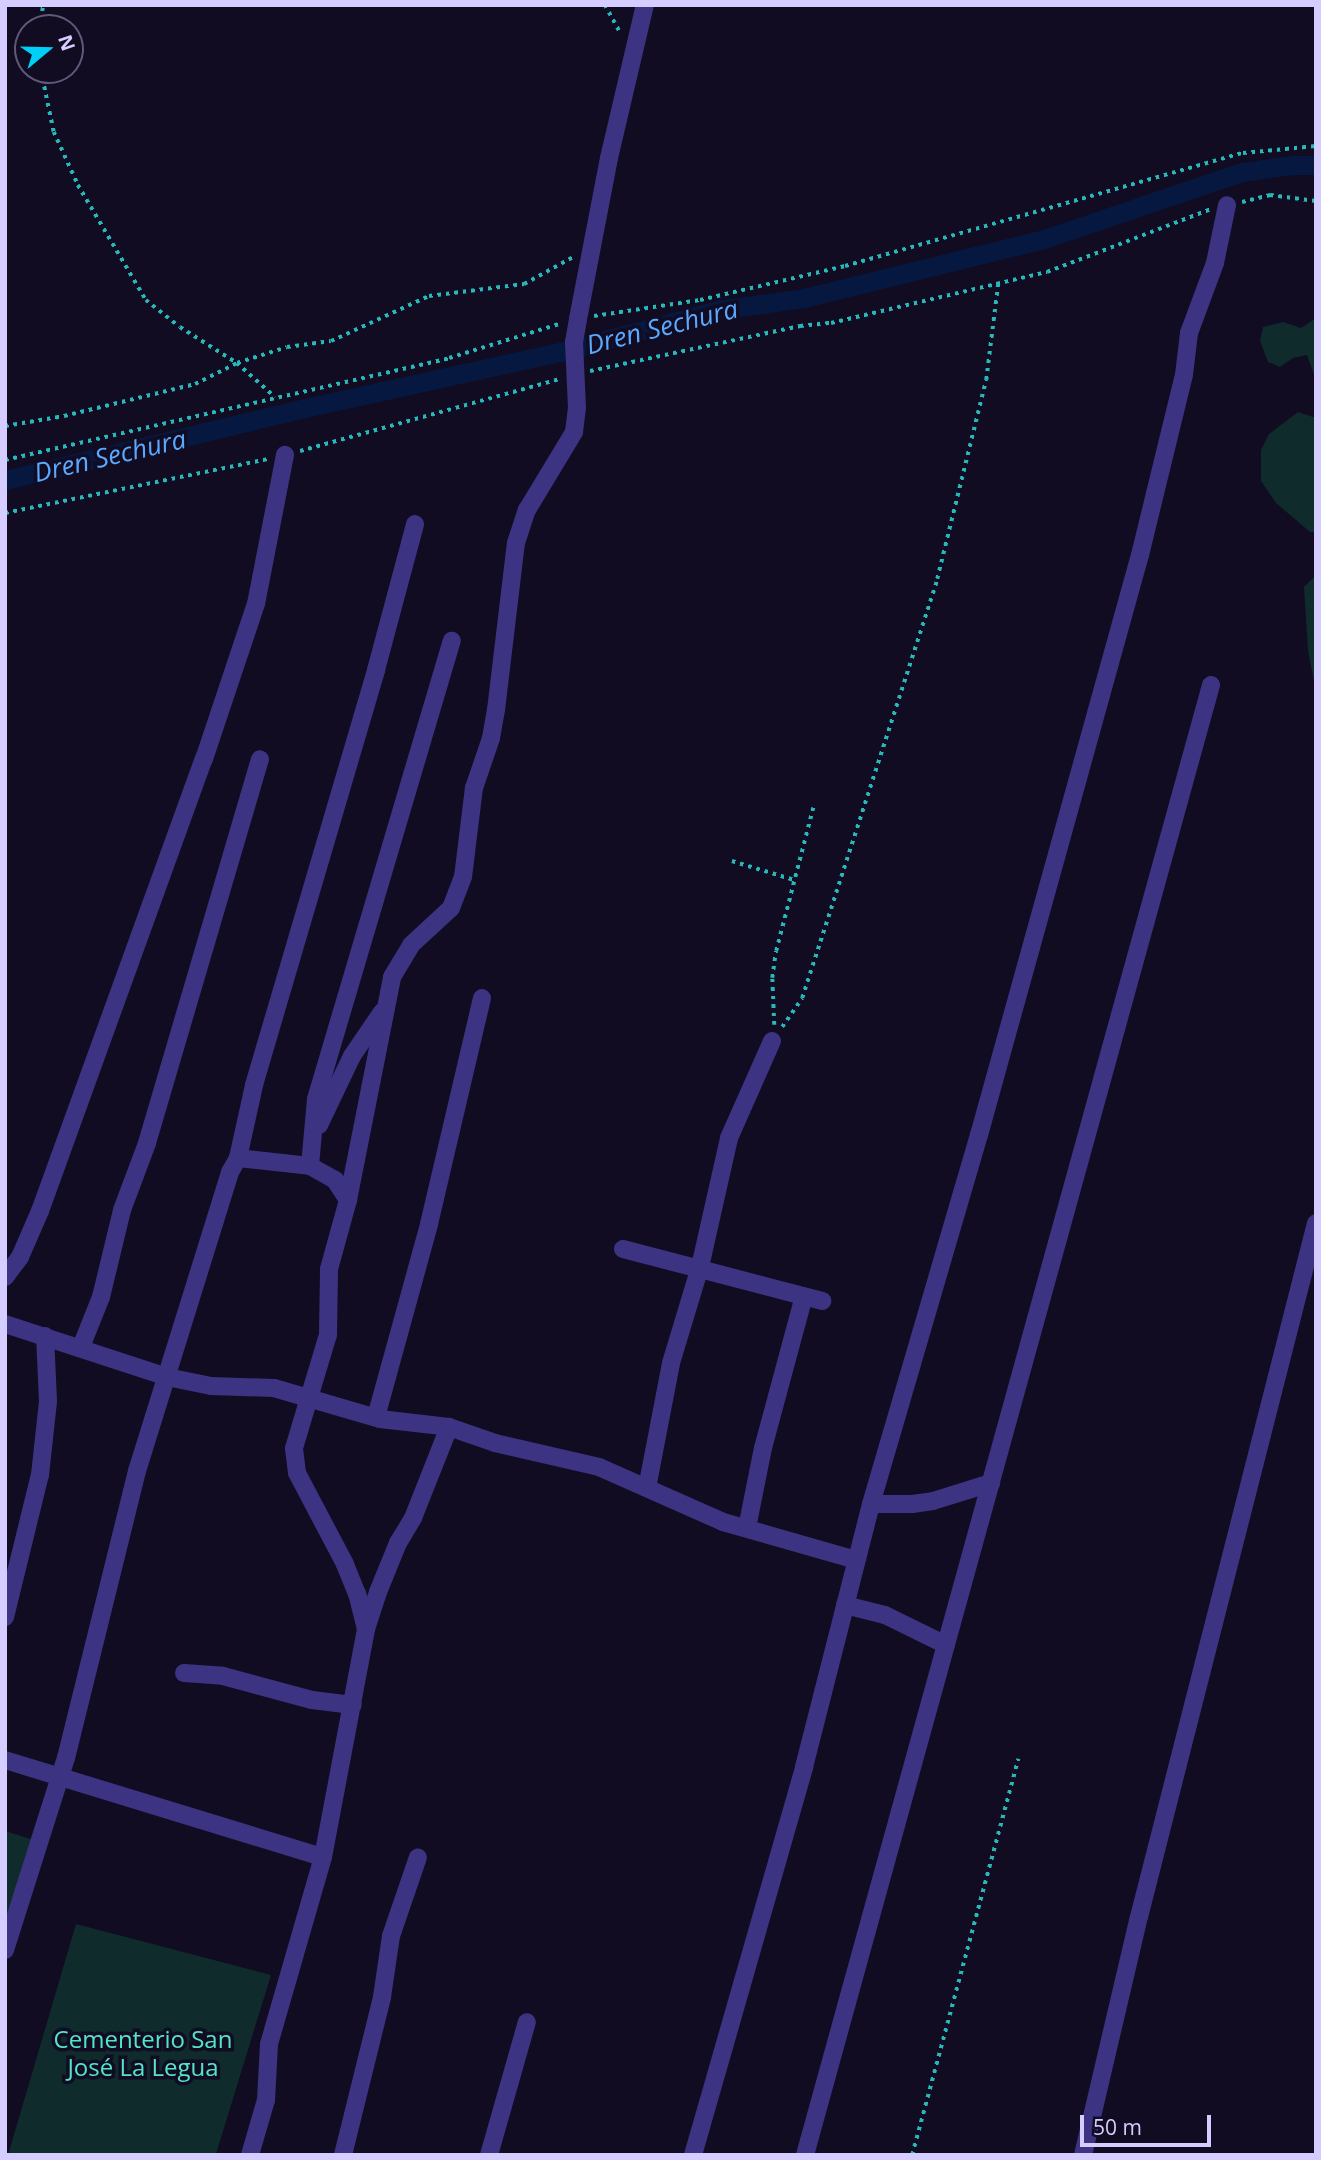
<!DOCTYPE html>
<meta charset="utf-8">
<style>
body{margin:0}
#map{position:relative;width:1321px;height:2160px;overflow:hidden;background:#110c22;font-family:"Open Sans",sans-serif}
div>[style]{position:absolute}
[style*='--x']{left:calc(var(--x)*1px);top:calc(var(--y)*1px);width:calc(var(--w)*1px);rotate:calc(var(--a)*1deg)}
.green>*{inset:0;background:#0f2b2c}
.canal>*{height:19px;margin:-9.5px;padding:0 9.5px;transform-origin:9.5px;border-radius:9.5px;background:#061840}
.path>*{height:3.5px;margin-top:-1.75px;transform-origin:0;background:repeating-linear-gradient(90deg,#27b8b9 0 3.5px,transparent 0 8.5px)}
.minor>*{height:18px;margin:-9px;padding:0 9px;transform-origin:9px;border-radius:9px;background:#3c3483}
span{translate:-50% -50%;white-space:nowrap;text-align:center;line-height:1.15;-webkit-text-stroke:7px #110c22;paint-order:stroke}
.park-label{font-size:24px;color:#52e5ca}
.water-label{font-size:26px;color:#5ba9ff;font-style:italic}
.frame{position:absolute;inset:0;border:7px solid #d5cdff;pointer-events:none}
.north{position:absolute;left:14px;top:14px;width:70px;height:70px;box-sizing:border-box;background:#110c22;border:2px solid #5f597a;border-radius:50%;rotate:71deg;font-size:19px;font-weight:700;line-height:28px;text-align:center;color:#d5cdff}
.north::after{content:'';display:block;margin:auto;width:24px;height:32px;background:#00cff8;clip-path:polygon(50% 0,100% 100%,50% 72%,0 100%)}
.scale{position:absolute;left:1080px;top:2115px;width:131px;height:32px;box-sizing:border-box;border:4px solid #d5cdff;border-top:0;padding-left:9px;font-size:21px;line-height:24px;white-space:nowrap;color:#d5cdff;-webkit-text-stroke:5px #110c22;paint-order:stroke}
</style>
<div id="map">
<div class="green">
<div style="clip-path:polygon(1316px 318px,1316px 380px,1307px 355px,1293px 358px,1280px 367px,1268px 362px,1260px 341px,1263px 327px,1283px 322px,1301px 328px)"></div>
<div style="clip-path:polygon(1298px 412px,1316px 418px,1316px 532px,1310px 532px,1276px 503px,1261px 481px,1261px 450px,1269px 434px)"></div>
<div style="clip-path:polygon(1316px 575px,1316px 691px,1308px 651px,1304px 587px)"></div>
<div style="clip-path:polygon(5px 1831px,34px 1840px,12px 1916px,5px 1914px)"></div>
<div style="clip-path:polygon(76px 1924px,271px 1975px,216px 2154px,8px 2155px)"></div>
</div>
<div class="canal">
<div style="--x:5;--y:480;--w:299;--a:-13.5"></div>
<div style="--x:296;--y:410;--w:270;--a:-12.4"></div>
<div style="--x:560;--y:352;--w:163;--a:-14.9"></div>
<div style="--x:718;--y:310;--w:87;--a:-7.9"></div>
<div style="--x:804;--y:298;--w:244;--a:-13.8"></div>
<div style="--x:1041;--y:240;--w:212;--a:-18.7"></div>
<div style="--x:1242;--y:172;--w:50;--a:-8"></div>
<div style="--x:1292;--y:165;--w:24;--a:0"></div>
</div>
<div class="path">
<div style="--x:605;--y:5;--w:33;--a:61"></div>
<div style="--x:39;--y:28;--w:23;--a:-80"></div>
<div style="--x:41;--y:70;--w:63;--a:78.2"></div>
<div style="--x:54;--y:132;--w:58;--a:65.6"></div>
<div style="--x:78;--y:185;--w:134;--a:59.4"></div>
<div style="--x:146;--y:300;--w:43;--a:38.5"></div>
<div style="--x:180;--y:327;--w:67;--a:32.3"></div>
<div style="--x:237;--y:363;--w:51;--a:41.8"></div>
<div style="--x:1242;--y:202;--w:29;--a:-14"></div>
<div style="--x:1270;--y:195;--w:46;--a:7.4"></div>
<div style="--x:594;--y:316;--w:107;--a:-8.6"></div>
<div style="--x:700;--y:300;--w:149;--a:-13.2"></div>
<div style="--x:845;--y:266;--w:414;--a:-15.9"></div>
<div style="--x:1243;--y:153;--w:73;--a:-5.5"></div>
<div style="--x:590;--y:371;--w:215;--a:-12.1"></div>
<div style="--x:800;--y:326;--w:31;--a:-6"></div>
<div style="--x:831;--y:323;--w:222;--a:-13.3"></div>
<div style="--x:1047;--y:272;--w:176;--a:-21"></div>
<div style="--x:5;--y:426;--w:60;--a:-9.6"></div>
<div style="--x:64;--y:416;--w:135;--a:-13.7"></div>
<div style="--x:195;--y:384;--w:47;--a:-26.6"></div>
<div style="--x:237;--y:363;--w:52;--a:-17.7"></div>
<div style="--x:287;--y:347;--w:44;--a:-7.8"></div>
<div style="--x:331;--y:341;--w:108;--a:-24.7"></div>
<div style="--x:429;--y:296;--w:96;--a:-7.2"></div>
<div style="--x:524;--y:284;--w:56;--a:-28.9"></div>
<div style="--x:300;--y:451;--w:269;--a:-15.5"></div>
<div style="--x:5;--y:460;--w:456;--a:-12.9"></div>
<div style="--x:449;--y:358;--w:115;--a:-17.2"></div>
<div style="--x:5;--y:513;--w:269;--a:-11.6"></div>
<div style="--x:732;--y:861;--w:65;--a:17"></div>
<div style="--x:774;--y:1025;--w:47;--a:-92.4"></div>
<div style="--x:772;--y:978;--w:27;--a:-82"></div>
<div style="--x:776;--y:951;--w:148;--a:-75.5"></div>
<div style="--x:782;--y:1027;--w:35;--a:-55"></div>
<div style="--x:802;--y:998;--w:440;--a:-72.1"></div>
<div style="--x:937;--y:579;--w:205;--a:-76.2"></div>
<div style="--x:986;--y:380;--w:98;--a:-82.9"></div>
<div style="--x:912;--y:2155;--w:410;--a:-75"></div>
</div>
<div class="minor">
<div style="--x:319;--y:1125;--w:76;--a:-64.4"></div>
<div style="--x:352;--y:1056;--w:53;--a:-55.7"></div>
<div style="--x:238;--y:1158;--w:72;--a:6.3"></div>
<div style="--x:310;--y:1166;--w:29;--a:29"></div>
<div style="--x:335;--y:1180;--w:24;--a:57"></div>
<div style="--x:310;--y:1166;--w:67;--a:-84.9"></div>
<div style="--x:316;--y:1099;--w:478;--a:-73.5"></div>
<div style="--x:623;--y:1249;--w:206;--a:14.6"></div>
<div style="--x:5;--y:1277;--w:25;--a:-53"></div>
<div style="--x:20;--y:1257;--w:50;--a:-66.5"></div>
<div style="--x:40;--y:1211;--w:481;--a:-70.1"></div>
<div style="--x:204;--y:759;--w:163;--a:-71.5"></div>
<div style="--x:256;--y:604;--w:152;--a:-79"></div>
<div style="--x:5;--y:1324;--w:170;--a:18.1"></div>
<div style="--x:167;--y:1377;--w:45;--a:11.6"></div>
<div style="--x:211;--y:1386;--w:63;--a:1.8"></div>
<div style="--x:274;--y:1388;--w:110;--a:16.3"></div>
<div style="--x:380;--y:1419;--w:69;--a:6.6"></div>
<div style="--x:449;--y:1427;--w:49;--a:19.2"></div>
<div style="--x:495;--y:1443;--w:107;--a:13"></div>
<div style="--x:599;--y:1467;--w:136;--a:23.9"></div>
<div style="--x:723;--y:1522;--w:138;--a:15.9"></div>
<div style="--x:81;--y:1347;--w:54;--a:-68.2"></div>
<div style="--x:101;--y:1297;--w:89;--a:-76.4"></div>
<div style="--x:122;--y:1210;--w:72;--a:-69.5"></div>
<div style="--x:147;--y:1143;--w:400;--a:-73.6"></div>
<div style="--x:376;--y:1417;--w:200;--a:-74.6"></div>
<div style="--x:429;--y:1224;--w:232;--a:-76.8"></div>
<div style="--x:647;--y:1488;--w:127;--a:-79.1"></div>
<div style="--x:671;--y:1363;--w:100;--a:-73.2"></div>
<div style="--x:700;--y:1267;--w:132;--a:-77.3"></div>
<div style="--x:729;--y:1138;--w:106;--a:-66.1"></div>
<div style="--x:871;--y:1504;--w:41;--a:0"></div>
<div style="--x:912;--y:1504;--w:21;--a:-8"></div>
<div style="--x:933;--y:1501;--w:61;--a:-17.2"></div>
<div style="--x:747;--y:1528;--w:82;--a:-78.7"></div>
<div style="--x:763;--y:1448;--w:157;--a:-74.9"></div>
<div style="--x:845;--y:1605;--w:41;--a:14"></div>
<div style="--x:885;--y:1615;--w:68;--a:26.2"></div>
<div style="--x:5;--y:1617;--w:146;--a:-76.2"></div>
<div style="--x:40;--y:1475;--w:74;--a:-83.8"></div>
<div style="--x:48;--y:1401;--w:65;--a:-92.6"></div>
<div style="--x:366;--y:1629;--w:36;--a:-104"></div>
<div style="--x:357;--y:1594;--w:32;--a:-112"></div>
<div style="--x:345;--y:1564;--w:103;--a:-117.8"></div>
<div style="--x:297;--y:1473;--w:25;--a:-97"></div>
<div style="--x:294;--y:1448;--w:118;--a:-73.3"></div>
<div style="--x:328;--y:1335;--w:66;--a:-89.1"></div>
<div style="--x:329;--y:1269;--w:72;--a:-74.6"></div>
<div style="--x:348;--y:1200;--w:227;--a:-78.8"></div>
<div style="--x:392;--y:977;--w:37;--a:-59"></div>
<div style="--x:411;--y:945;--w:54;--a:-42.8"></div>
<div style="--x:451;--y:908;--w:33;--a:-69"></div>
<div style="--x:463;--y:877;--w:90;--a:-83"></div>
<div style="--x:474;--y:788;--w:53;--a:-71.2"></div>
<div style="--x:491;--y:738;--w:28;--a:-80"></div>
<div style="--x:496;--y:710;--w:168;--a:-83.2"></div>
<div style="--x:516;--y:543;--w:35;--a:-72"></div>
<div style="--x:527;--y:510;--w:91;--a:-58.9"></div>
<div style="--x:574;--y:432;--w:24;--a:-83"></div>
<div style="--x:577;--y:408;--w:66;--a:-92.6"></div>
<div style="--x:574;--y:342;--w:23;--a:-80"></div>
<div style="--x:578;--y:319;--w:164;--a:-79.1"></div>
<div style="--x:609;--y:158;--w:157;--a:-76.8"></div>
<div style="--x:184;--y:1673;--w:39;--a:4"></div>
<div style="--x:223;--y:1676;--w:92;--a:15.1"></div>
<div style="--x:312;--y:1700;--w:41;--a:7"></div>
<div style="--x:5;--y:1760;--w:332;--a:17"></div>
<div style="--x:5;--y:1950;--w:201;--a:-72.4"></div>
<div style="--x:66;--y:1758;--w:296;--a:-76.1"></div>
<div style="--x:137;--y:1471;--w:313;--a:-72.7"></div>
<div style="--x:230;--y:1172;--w:16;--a:-60"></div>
<div style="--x:238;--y:1158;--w:75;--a:-77.6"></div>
<div style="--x:254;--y:1085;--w:433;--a:-73.6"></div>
<div style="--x:376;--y:670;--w:151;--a:-75"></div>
<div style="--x:250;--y:2155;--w:57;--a:-73.8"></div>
<div style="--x:266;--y:2100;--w:56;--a:-86.9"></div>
<div style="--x:269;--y:2044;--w:195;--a:-73.9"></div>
<div style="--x:323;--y:1857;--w:232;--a:-79.3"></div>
<div style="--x:366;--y:1629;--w:39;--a:-72"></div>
<div style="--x:378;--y:1592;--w:53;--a:-67.8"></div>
<div style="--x:398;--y:1543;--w:29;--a:-59"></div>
<div style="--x:413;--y:1518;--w:98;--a:-68.4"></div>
<div style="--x:343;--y:2155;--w:163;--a:-76.1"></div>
<div style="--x:382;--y:1997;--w:62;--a:-81.6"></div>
<div style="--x:391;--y:1936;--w:83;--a:-71.1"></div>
<div style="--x:489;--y:2155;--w:138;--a:-74.1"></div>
<div style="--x:693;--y:2155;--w:404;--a:-74"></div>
<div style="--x:804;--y:1767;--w:271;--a:-75.7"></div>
<div style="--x:871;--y:1504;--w:384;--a:-73.7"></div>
<div style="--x:979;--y:1135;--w:602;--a:-74.49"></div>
<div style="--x:1140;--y:555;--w:185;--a:-76.3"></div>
<div style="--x:1184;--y:375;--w:42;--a:-83.2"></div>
<div style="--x:1189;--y:333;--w:75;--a:-69.6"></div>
<div style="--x:1215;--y:263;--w:59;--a:-78.3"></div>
<div style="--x:805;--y:2155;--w:1525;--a:-74.56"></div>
<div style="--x:1083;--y:2155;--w:244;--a:-76.8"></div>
<div style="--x:1139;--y:1917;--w:716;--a:-75.69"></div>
</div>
<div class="park-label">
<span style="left:143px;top:2053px">Cementerio San<br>José La Legua</span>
</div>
<div class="water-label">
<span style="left:662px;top:327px;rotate:-14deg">Dren Sechura</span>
<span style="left:110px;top:456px;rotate:-13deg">Dren Sechura</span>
</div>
<div class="frame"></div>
<div class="north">N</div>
<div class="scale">50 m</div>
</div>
